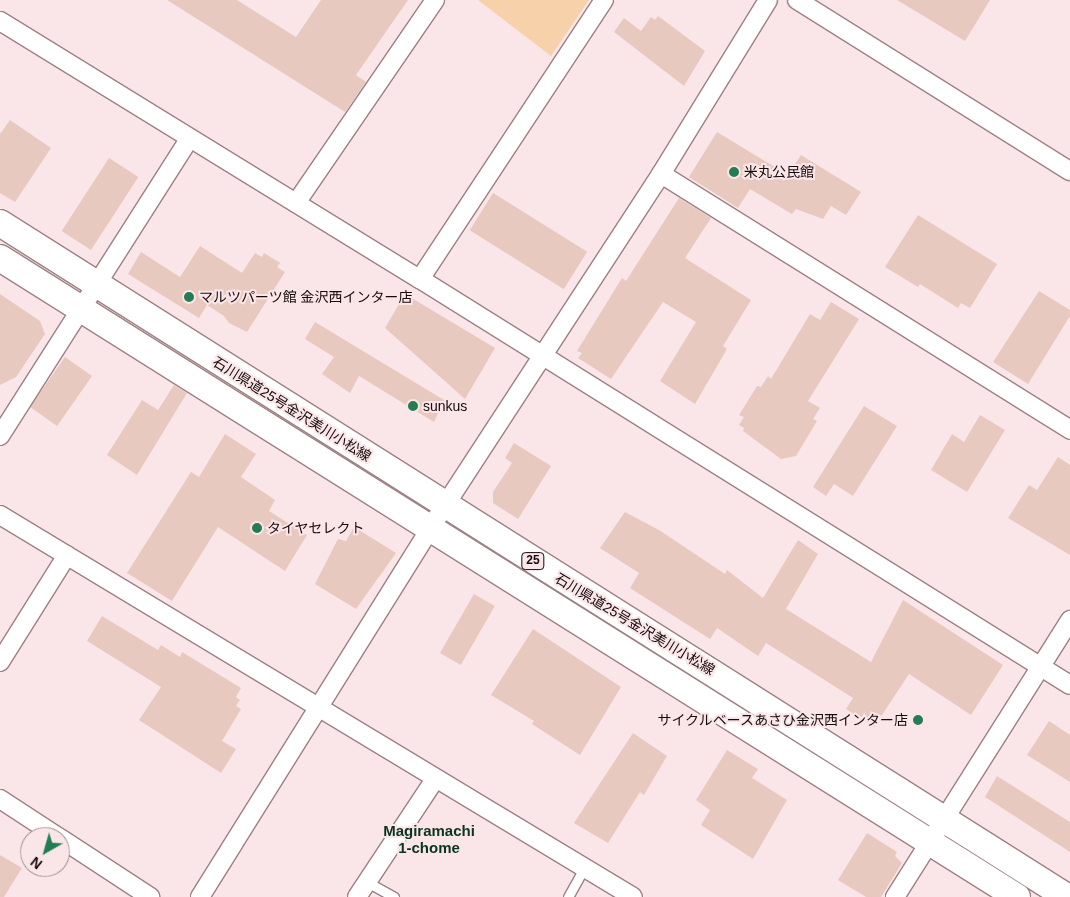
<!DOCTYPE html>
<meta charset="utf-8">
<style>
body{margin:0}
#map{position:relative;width:1070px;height:897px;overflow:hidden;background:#fae6e8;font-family:Arial,"Noto Sans JP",sans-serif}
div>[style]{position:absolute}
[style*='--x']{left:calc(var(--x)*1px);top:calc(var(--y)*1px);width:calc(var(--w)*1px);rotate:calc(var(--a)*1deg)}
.green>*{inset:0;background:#f7d1a9}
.building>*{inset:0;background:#e8c9bf;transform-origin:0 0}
.roads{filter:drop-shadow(1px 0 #9e8083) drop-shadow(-1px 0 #9e8083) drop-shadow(0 1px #9e8083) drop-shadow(0 -1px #9e8083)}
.lane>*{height:9px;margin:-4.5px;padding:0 4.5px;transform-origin:4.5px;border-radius:4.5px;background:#fff}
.street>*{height:18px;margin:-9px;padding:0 9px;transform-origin:9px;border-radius:9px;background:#fff}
.primary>*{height:26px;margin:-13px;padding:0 13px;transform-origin:13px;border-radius:13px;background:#fff}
.dots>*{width:14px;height:14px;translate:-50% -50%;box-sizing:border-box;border:2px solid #fae6e8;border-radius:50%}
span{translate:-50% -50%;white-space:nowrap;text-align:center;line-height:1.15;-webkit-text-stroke:4px #fae6e8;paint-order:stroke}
.shield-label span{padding:1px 4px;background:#fae6e8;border:1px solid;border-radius:4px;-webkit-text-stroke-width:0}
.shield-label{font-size:12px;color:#150a0c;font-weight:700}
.poi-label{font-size:14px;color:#150a0c}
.left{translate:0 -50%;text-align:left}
.right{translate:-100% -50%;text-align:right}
.street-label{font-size:14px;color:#150a0c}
.neighbourhood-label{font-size:15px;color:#0a3520;font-weight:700}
.north{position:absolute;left:20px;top:827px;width:50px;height:50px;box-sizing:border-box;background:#fae6e8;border:1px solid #9e8e90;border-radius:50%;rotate:218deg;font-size:14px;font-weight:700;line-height:20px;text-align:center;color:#150a0c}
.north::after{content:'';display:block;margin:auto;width:18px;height:22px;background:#247d52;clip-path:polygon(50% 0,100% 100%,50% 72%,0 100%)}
</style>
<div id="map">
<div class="green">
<div style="clip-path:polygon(478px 0,589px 0,551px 56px)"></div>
</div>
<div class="building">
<div style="clip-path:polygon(167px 0,237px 0,296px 37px,321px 0,408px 0,356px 75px,366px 82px,345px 112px)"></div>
<div style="clip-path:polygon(897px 0,990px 0,965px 41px)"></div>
<div style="clip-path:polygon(658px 16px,705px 51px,684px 86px,614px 32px,624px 18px,641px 31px,651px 17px,655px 20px)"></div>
<div style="clip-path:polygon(10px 120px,51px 148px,15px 202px,0 193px,0 134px)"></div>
<div style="clip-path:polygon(717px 132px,788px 175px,801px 155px,861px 192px,846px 215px,831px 206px,823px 219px,796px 209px,792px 214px,750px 189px,738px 208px,689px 177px)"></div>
<div style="left:109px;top:158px;width:35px;height:87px;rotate:33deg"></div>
<div style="left:493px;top:193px;width:111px;height:44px;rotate:32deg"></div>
<div style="clip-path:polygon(679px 198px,711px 218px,685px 258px,751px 300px,723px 346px,727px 349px,695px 404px,660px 381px,696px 322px,663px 302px,611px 379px,578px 358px,582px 353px,577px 351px,622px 278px,626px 281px)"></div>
<div style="clip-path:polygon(918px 215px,997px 264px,970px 308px,961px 303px,958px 308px,920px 284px,918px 287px,885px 267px)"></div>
<div style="clip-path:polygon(200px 246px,242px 273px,255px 253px,262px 257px,264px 253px,280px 263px,277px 267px,285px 272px,247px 332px,229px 323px,224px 316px,207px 305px,199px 318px,128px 274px,141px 252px,180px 277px)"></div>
<div style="clip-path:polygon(1039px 291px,1070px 310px,1070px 316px,1028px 384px,993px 362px)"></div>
<div style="clip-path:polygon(0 294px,40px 321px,45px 334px,16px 377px,0 385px)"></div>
<div style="clip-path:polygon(405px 294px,495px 348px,465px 399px,385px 328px)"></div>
<div style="clip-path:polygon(831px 302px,859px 319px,808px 401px,820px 408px,813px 419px,817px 421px,796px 456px,781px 459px,743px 431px,744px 428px,739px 425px,744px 417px,739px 415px,757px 386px,761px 387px,768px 376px,771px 379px,810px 314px,820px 320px)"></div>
<div style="clip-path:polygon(315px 322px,444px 400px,434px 422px,359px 376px,350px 393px,322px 374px,334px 357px,305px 339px)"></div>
<div style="left:65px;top:357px;width:33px;height:61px;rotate:35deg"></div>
<div style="clip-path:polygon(174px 385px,187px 393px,137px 475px,107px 455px,142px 400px,158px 410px)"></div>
<div style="clip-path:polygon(864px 406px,897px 426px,853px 496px,834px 484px,826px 496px,813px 487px)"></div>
<div style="clip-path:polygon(980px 415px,1005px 430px,967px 492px,931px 470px,952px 434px,964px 442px)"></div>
<div style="clip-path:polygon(225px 434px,256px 454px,241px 477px,275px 500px,269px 511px,307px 535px,285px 571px,218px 527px,172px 601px,127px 573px,191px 472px,199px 477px)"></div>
<div style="clip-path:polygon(514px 443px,551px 466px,518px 519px,493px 503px,493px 492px,512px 463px,505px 458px)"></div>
<div style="clip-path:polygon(1058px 457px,1070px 465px,1070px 555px,1008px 518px,1029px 485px,1037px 490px)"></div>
<div style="clip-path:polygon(625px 512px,659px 530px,725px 574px,727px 570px,763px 598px,798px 540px,818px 554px,786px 609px,871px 662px,903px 600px,1003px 665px,971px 715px,909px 674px,874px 727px,846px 709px,853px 698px,766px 643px,758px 656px,717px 628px,710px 639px,630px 588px,639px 573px,600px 548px)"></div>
<div style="clip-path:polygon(354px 527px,396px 553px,356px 609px,315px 584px,338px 539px,346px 541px)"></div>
<div style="left:474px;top:594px;width:24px;height:68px;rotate:30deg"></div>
<div style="clip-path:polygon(102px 616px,158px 650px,161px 645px,180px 657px,182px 652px,241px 688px,236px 697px,240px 700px,236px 706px,241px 709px,222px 741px,236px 749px,221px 773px,139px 720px,161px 687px,87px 641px)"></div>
<div style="clip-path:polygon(533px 629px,621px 687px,580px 755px,532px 724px,534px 721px,491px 695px)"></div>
<div style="clip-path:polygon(1049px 721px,1070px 735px,1070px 782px,1027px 755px)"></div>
<div style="clip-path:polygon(633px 733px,667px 756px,644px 795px,640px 792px,608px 843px,574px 823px)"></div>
<div style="clip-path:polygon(727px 750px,758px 769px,752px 778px,787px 800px,753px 859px,701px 825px,710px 810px,696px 800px)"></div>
<div style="clip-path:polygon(997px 776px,1070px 822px,1070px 852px,985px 797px)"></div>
<div style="clip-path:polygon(867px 833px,897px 852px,895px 856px,902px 863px,881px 897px,866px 897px,838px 880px)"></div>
<div style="clip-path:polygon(0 855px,22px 868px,4px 897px,0 897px)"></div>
</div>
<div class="roads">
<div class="lane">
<div style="--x:367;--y:882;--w:31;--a:29"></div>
<div style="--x:568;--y:897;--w:33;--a:-61"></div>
</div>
<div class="street">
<div style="--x:797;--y:0;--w:322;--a:32.1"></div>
<div style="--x:0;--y:21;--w:493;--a:31.6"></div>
<div style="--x:420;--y:279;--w:766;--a:31.99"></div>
<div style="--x:661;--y:174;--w:483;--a:32"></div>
<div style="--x:296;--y:203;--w:246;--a:-55.6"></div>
<div style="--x:420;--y:279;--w:334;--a:-56.6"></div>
<div style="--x:0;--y:436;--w:353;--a:-57.5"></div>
<div style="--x:0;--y:515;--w:739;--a:31.11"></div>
<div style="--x:0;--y:662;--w:126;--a:-57.9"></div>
<div style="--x:0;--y:799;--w:69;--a:33.2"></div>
<div style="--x:60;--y:838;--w:108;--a:33.2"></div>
<div style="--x:200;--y:897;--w:433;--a:-58"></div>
<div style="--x:429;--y:530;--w:425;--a:-56.9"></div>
<div style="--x:661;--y:174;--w:204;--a:-58.4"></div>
<div style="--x:357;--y:897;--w:141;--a:-56.5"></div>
<div style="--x:895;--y:897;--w:328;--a:-57.7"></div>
</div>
<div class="primary">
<div style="--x:0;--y:223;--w:1262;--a:32.28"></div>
<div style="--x:0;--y:258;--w:1201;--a:32.14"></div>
</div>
</div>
<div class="dots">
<div style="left:734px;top:172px;background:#247d52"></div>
<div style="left:189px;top:297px;background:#247d52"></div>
<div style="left:413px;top:406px;background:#247d52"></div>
<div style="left:257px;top:528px;background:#247d52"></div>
<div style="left:918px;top:720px;background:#247d52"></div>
</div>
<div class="shield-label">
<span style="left:533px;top:561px">25</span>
</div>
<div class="poi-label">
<span class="left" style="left:744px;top:172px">米丸公民館</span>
<span class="left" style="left:199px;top:297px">マルツパーツ館 金沢西インター店</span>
<span class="left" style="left:423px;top:406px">sunkus</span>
<span class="left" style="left:267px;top:528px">タイヤセレクト</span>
<span class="right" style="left:908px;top:720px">サイクルベースあさひ金沢西インター店</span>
</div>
<div class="street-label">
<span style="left:292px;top:409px;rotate:32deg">石川県道25号金沢美川小松線</span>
<span style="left:635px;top:624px;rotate:31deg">石川県道25号金沢美川小松線</span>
</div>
<div class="neighbourhood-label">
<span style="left:429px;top:839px">Magiramachi<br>1-chome</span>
</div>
<div class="north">N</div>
</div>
